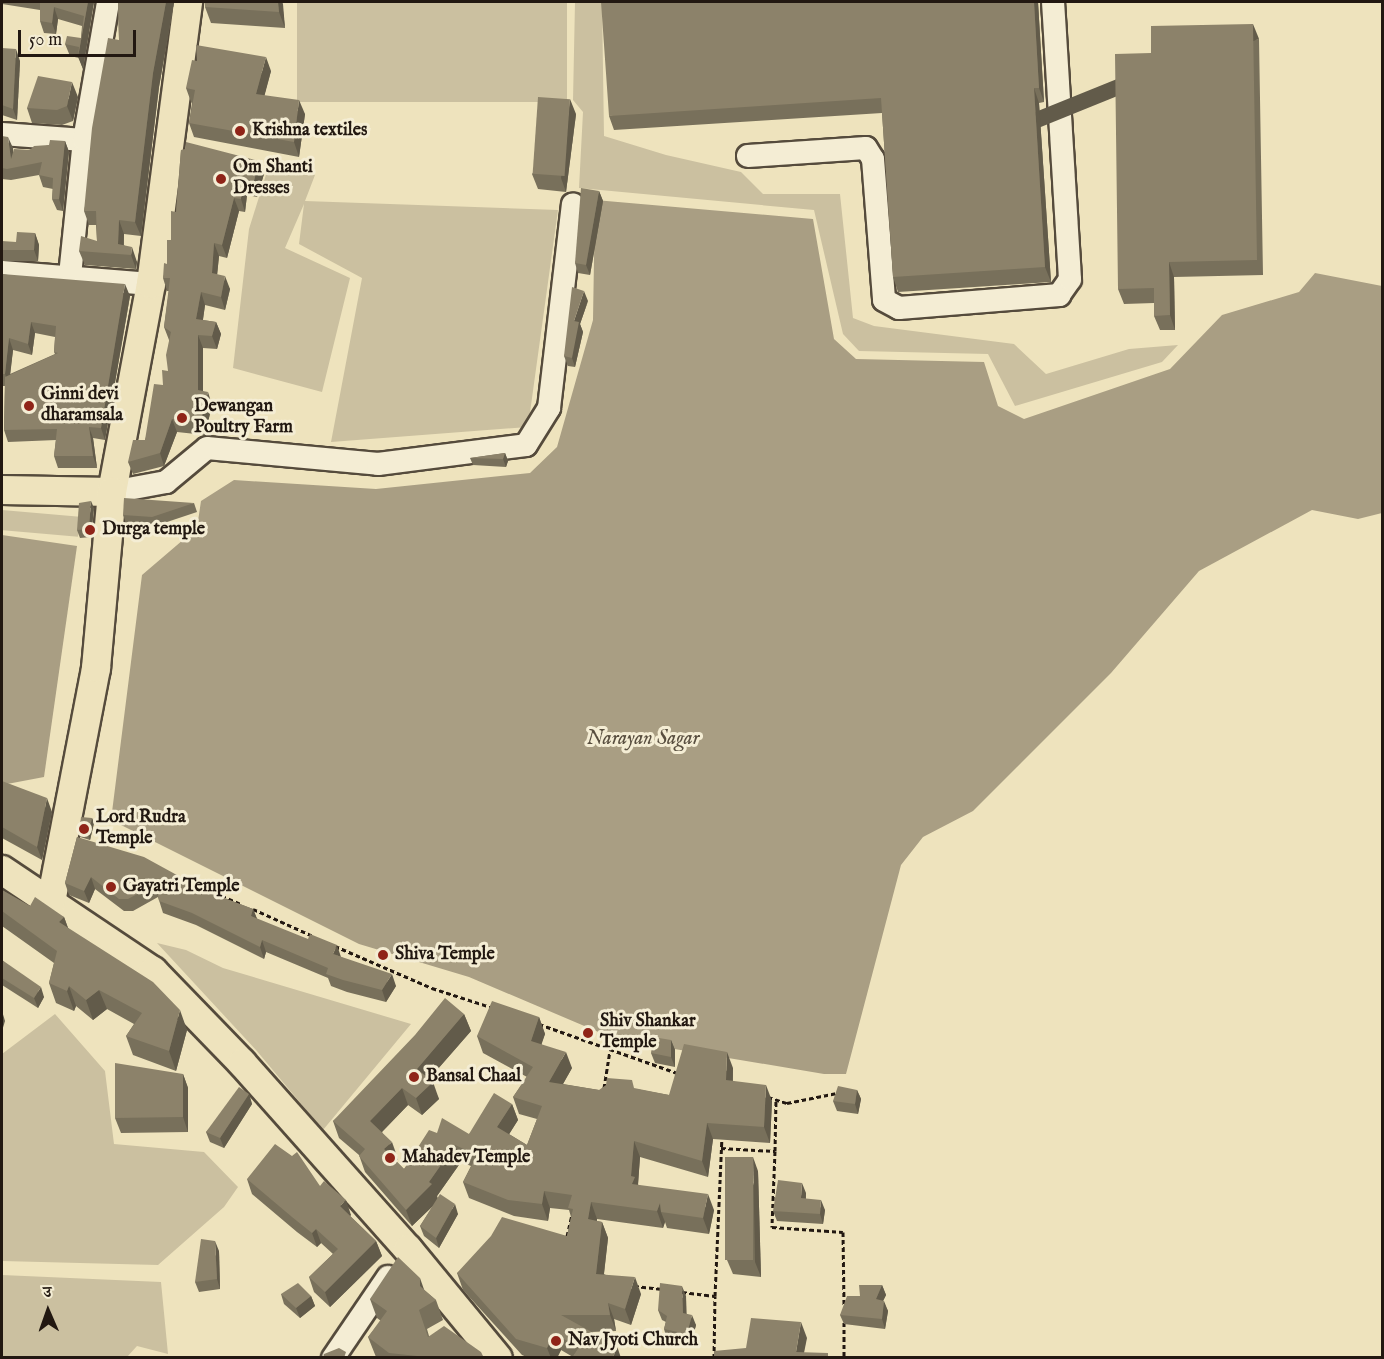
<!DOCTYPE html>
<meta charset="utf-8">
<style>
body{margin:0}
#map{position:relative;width:1384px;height:1359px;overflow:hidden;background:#eee3bd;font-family:"IM FELL English","Noto Serif Devanagari",serif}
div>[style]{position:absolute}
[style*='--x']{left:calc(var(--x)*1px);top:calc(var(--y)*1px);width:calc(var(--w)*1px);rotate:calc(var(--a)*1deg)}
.green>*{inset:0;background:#cbc0a0;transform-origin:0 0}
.water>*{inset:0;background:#a99e83}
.path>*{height:3px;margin-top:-1.5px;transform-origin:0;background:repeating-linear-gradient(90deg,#221811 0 4.5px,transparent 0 7.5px)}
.roads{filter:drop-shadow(2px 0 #554b3c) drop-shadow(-2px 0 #554b3c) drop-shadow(0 2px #554b3c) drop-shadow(0 -2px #554b3c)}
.minor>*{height:22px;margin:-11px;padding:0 11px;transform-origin:11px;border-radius:11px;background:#f4edd4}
.major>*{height:28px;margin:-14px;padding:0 14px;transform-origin:14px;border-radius:14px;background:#eee3bd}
.wall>*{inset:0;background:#78705b}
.shaded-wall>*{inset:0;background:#625b4a;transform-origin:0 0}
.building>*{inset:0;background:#8c826a;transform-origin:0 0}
.dots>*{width:16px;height:16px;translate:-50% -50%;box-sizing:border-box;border:3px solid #f4edd4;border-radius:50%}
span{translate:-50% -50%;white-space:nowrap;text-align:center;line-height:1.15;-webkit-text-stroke:6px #f4edd4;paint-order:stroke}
.poi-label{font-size:18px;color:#221811;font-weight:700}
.left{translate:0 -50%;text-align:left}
.water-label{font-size:20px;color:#584e3f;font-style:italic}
.frame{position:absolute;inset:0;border:3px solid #221811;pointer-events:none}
.north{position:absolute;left:18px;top:1281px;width:60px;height:60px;-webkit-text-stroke:4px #f4edd4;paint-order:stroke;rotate:358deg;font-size:16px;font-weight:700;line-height:24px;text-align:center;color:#221811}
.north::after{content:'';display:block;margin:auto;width:21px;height:27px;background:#221811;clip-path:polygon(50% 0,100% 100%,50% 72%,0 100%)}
.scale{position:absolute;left:18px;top:30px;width:118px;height:27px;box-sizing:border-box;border:3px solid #221811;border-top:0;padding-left:8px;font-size:18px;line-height:21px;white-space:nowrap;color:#221811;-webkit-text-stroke:4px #f4edd4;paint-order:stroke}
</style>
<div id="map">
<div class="green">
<div style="left:297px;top:2px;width:270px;height:100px"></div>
<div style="clip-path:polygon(575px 2px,602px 2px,604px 136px,666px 155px,741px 172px,763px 194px,840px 194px,853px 318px,874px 326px,1014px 344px,1046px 374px,1129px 349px,1178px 345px,1162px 362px,1015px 406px,988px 354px,859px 351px,843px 334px,814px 210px,579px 188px,583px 112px,573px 100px)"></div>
<div style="clip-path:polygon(269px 165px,315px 175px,305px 201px,558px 210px,528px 427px,331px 442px,362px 278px,299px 244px,304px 204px,285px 248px,350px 278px,322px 392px,233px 368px,249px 229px)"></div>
<div style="left:2px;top:510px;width:78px;height:20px;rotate:5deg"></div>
<div style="clip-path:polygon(157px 943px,186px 950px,223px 968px,411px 1024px,323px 1130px,256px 1050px)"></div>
<div style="clip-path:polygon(55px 1014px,105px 1071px,114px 1144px,204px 1152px,238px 1187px,224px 1207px,158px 1265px,2px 1261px,2px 1054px)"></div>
<div style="clip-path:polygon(2px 1275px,161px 1282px,168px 1354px,137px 1346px,127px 1357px,2px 1357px)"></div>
</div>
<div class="water">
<div style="clip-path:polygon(595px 200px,813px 219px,834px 339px,856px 359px,984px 362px,998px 406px,1024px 419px,1170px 369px,1222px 315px,1299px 292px,1315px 273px,1382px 286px,1382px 513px,1358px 519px,1312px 510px,1199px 571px,1111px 673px,973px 811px,923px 837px,901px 865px,846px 1074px,824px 1074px,615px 1039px,469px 977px,359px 944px,111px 820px,142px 575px,197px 528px,201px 501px,234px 480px,376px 489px,530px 473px,557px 447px,593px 320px)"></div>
<div style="clip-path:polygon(2px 535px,77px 546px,44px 777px,7px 784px,2px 781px)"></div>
</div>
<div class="path">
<div style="--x:187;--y:881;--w:59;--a:23.1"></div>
<div style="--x:253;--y:909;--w:66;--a:24.2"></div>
<div style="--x:335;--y:946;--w:106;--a:23.4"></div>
<div style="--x:432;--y:988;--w:62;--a:17.9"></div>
<div style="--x:539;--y:1024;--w:146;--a:19.5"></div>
<div style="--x:604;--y:1088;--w:37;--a:-81"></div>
<div style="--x:768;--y:1097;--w:20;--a:18"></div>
<div style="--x:787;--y:1103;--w:51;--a:-11.3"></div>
<div style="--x:721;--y:1148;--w:54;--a:3.2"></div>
<div style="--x:775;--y:1151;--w:76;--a:92.3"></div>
<div style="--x:772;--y:1227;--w:71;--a:4"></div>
<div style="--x:843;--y:1232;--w:75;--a:89.2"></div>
<div style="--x:775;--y:1151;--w:51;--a:-88.9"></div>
<div style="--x:567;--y:1236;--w:23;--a:-77"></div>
<div style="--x:634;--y:1286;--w:29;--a:6"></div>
<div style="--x:682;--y:1292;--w:33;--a:7"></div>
<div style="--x:715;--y:1296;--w:158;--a:-87.5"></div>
<div style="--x:844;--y:1322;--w:36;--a:90"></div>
<div style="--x:714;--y:1358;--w:62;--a:-89.1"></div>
</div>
<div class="roads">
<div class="minor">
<div style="--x:2;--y:134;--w:82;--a:4.2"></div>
<div style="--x:84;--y:140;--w:137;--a:95.9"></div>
<div style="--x:84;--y:140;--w:140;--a:-80.1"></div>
<div style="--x:748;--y:156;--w:118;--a:-3.9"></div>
<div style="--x:866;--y:148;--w:13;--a:58"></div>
<div style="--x:873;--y:159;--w:141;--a:85.5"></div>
<div style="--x:884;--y:300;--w:17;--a:28"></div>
<div style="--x:899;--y:308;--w:161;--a:-4.6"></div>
<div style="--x:1059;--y:295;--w:19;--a:-55"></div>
<div style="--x:1070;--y:279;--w:278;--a:-93.5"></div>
<div style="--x:2;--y:272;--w:149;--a:4.6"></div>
<div style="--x:112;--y:492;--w:55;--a:-10.5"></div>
<div style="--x:166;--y:482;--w:53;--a:-39.7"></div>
<div style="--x:207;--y:448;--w:172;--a:5.3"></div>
<div style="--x:378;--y:464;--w:149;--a:-7.3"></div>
<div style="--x:526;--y:445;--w:44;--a:-58.1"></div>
<div style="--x:549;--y:408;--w:205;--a:-83.3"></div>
<div style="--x:333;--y:1358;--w:98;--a:-55.8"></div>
</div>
<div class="major">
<div style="--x:2;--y:490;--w:110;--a:1"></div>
<div style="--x:112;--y:492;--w:212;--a:-79.4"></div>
<div style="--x:151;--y:284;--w:284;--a:-82.5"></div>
<div style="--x:2;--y:870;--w:182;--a:33.8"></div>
<div style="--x:153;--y:971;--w:128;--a:45.9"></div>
<div style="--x:242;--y:1063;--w:249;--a:48.3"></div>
<div style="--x:408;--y:1249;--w:141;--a:50.5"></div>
<div style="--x:51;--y:902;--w:238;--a:-79.1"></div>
<div style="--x:96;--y:668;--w:177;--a:-84.8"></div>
</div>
</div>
<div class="wall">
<div style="clip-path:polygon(2px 2px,94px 2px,83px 69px,79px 58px,70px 56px,65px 44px,81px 38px,82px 26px,58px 19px,56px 34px,44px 33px,40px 21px,40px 10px,2px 4px)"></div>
<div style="clip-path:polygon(118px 2px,174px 2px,159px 87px,141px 236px,124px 234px,124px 245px,137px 262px,136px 269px,85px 265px,79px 251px,97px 241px,96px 225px,89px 225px,84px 211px,119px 40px)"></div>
<div style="clip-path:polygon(205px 2px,282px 2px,285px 28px,211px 23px,205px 7px)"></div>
<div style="clip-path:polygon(1038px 2px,1044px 102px,1039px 103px,1051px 282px,898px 292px,893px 277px,882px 113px,614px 130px,609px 116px)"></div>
<div style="clip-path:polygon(1259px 39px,1263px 275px,1174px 277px,1175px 330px,1160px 330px,1154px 316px,1154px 303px,1124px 304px,1118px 289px,1151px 53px)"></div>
<div style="clip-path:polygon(2px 48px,20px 61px,17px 120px,2px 115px)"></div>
<div style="clip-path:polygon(271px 71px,264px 96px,305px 114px,299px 157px,194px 137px,189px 123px,192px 103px,191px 102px,186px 88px)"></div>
<div style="clip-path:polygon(78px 97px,73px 121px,62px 125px,32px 123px,27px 108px)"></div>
<div style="clip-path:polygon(576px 114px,566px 192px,538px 189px,532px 174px)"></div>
<div style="clip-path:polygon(2px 136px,13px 148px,13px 153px,30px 150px,65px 141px,69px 152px,63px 211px,57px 210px,52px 199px,53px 189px,43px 187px,39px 175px,11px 180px,2px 179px)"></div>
<div style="clip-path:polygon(181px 150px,264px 174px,257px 197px,247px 195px,245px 212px,239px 211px,227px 258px,219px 256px,217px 275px,230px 289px,225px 310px,205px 305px,203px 320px,216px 322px,221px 334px,217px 349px,203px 348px,203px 391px,212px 405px,205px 435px,177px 432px,164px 466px,133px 474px,128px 462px,145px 440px,168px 371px,169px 340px,164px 327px,169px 291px,167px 291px,163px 278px,167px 264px,176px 212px)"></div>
<div style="clip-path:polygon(599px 191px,603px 201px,590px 275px,578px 273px,575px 263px)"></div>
<div style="clip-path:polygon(35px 233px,39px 245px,38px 261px,2px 261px,2px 250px)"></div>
<div style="clip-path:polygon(evenodd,2px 274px,130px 296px,105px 440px,93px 438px,97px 468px,58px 468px,54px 456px,56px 440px,8px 442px,4px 430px,5px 386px,2px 386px,2px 274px,35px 333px,55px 337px,54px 352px,55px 354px,10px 374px,13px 350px,32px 355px,35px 333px)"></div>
<div style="clip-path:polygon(588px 301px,580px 324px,583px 332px,575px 367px,568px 366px,564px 356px)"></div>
<div style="clip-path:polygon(505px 453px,508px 461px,506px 467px,473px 465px,470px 458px)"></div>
<div style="clip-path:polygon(194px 503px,197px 512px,155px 526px,126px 523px,123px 515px)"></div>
<div style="clip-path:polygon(94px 508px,91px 537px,80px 538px,77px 530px)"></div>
<div style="clip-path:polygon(2px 781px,52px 812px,42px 860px,2px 838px)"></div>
<div style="clip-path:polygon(92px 818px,94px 823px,90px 840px,80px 837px,79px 832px)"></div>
<div style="clip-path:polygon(77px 837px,206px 891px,253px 909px,257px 919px,341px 957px,396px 986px,386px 1002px,347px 992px,331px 986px,328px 978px,266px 952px,264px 959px,196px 925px,163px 913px,158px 897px,133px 911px,124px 911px,95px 889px,89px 903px,69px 895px,65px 883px)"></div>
<div style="clip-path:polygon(2px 890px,30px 906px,64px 917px,68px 928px,187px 1030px,176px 1071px,133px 1055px,126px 1036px,134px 1024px,107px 1009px,93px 1020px,76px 1006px,74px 1011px,56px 1003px,49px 983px,54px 963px,2px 926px)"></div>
<div style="clip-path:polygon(2px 960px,44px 997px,38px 1008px,2px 985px)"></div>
<div style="clip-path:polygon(464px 1014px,471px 1031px,429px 1079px,439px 1099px,422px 1115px,408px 1105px,382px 1132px,398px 1159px,396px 1161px,404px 1169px,437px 1133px,469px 1134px,512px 1104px,518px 1120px,509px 1134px,527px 1145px,537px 1119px,519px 1114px,513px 1097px,527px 1077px,483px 1053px,477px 1036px,539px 1017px,545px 1034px,541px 1044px,572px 1068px,563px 1084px,599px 1090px,636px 1089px,669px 1095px,733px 1068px,733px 1081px,772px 1101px,770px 1143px,713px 1139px,708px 1177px,640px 1157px,638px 1185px,714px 1210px,709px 1234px,667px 1228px,665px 1222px,663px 1228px,597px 1219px,597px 1221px,602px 1222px,608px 1238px,604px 1274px,641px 1294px,631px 1325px,614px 1319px,616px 1331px,591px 1332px,573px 1357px,561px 1350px,557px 1358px,529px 1358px,522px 1355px,463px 1290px,457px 1273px,567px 1236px,571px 1217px,569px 1210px,550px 1208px,548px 1221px,514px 1216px,469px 1198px,463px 1182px,471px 1166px,461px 1162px,437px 1196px,438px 1199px,458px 1214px,439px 1248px,424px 1236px,420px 1226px,433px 1206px,412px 1226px,365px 1172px,359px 1155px,339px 1138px,333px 1121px)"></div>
<div style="clip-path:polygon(671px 1040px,675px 1050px,675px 1067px,655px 1063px,651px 1053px)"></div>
<div style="clip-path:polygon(183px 1074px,188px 1088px,188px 1132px,121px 1133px,115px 1118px)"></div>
<div style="clip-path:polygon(857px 1090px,861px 1099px,858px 1114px,837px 1111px,833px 1101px)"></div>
<div style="clip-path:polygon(249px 1094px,252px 1104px,224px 1148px,210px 1142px,206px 1132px)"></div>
<div style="clip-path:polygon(758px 1171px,761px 1277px,733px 1274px,727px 1260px)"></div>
<div style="clip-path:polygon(247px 1179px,320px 1186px,351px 1215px,350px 1216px,376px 1241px,382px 1256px,330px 1307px,314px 1292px,309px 1277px,333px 1254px,321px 1243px,317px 1247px,297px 1232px,252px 1194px)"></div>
<div style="clip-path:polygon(806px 1193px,806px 1199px,825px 1210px,823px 1224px,777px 1221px,773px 1211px)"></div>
<div style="clip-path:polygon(219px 1251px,220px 1289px,199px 1292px,195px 1282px)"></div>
<div style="clip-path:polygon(882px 1285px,886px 1295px,883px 1301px,888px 1311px,885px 1329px,844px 1324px,840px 1315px,860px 1296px)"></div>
<div style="clip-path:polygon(424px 1290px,436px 1300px,443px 1320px,427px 1329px,429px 1336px,484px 1358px,376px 1357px,368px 1337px,381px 1321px,377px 1318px,370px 1299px)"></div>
<div style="clip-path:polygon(281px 1294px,311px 1296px,315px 1306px,300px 1318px,284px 1304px)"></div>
<div style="clip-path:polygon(686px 1296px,686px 1314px,696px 1325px,691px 1344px,667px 1339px,664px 1329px,666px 1322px,662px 1320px,658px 1310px)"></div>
</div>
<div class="shaded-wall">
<div style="clip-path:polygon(88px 2px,94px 2px,83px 69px,78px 57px)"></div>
<div style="clip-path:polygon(166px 2px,174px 2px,159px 87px,141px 236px,135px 222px,153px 73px)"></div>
<div style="clip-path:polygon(278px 2px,282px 2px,283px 4px,285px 28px,279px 12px)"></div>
<div style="clip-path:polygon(1034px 2px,1038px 2px,1044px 102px,1039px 88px)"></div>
<div style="clip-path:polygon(54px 7px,58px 19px,56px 34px,52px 23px)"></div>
<div style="left:1253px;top:24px;width:16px;height:236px;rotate:68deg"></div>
<div style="clip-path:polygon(16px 49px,20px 61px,17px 120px,13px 109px)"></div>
<div style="clip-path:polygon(266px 57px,271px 71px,261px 109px,256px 94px)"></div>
<div style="clip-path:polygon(72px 82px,78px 97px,73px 121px,67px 106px)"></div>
<div style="clip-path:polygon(1034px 88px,1039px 103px,1051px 282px,1045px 267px)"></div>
<div style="clip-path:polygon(570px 99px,576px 114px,566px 192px,561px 178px)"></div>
<div style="clip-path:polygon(299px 100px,305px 114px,299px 157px,294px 142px)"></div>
<div style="clip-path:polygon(8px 137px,13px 148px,14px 167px,11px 159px)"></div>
<div style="clip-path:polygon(65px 141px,69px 152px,63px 211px,59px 199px)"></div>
<div style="clip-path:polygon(259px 161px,264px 174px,257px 197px,253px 185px)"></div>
<div style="clip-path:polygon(242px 182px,247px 195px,245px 212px,241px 199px)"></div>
<div style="clip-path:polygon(599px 191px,603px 201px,590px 275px,586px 265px)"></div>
<div style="clip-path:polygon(234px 198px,239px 211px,227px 258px,222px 245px)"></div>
<div style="clip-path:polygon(119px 220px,124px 234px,123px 254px,118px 244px)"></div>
<div style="clip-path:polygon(35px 233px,39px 245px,38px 261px,34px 250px)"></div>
<div style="clip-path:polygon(214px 243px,219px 256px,216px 286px,212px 273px)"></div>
<div style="clip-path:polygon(132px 247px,137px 262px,136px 269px,131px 255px)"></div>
<div style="clip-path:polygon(1169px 262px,1174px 277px,1175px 330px,1170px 315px)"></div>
<div style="clip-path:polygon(225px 276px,230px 289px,225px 310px,221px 297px)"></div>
<div style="clip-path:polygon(125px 284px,130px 296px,105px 440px,101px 428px)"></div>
<div style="clip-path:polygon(584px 291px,588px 301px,580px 324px,583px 332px,575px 367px,572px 358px,574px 321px)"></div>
<div style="clip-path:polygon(201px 292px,205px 305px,201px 332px,196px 319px)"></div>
<div style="clip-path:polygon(31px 322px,35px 333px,32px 355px,28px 344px)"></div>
<div style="clip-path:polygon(216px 322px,221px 334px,217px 349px,212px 336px)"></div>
<div style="clip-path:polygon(198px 335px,203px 348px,203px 403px,198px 390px)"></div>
<div style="clip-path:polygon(9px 338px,13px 350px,9px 385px,5px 374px)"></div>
<div style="clip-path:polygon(208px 392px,212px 405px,205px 435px,200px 422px)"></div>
<div style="clip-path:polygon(172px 419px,177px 432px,164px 466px,160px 453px)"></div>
<div style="clip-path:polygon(89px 427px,93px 438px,97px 468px,93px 456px)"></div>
<div style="clip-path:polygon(505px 453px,508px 461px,506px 467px,503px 459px)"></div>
<div style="clip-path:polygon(91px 501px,94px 508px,91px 537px,89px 529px)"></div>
<div style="clip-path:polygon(47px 798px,52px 812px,42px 860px,37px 847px)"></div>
<div style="clip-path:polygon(92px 818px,94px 823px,90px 840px,88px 835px)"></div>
<div style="clip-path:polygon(91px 877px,95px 889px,89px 903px,84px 891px)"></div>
<div style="clip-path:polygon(253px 909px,258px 921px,251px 916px)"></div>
<div style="clip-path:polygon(64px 917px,71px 936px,59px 922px)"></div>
<div style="clip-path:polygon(262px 940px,266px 952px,264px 959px,260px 947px)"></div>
<div style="clip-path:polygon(337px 945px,341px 957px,333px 954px)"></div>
<div style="clip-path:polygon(392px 974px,396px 986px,386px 1002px,382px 990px)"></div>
<div style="clip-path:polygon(69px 986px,76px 1006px,74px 1011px,67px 991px)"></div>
<div style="clip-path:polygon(41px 987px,44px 997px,38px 1008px,34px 998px)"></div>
<div style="clip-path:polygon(99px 990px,107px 1009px,93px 1020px,86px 1000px)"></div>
<div style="clip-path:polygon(180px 1010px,187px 1030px,176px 1071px,169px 1051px)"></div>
<div style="clip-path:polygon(2px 1011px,5px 1021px,2px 1031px)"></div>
<div style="clip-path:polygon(464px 1014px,471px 1031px,423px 1086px,417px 1069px)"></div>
<div style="clip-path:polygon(539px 1017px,545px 1034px,537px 1058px,531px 1041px)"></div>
<div style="clip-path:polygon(671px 1040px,675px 1050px,675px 1067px,671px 1057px)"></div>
<div style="clip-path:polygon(566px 1052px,572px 1068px,555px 1098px,549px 1082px)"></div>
<div style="clip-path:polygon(727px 1052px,733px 1068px,732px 1097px,726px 1080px)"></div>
<div style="clip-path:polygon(183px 1074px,188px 1088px,188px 1132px,183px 1117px)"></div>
<div style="clip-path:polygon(433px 1082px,439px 1099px,422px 1115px,416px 1098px)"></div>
<div style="clip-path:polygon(766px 1085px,772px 1101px,770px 1143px,764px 1127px)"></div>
<div style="clip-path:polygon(402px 1088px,408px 1105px,376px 1138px,370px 1121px)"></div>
<div style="clip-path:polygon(857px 1090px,861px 1099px,858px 1114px,855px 1104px)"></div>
<div style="clip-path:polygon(249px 1094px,252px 1104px,224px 1148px,220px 1138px)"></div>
<div style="clip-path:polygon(512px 1104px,518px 1120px,503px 1144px,497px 1127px)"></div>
<div style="clip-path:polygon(707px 1123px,713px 1139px,708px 1177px,702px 1161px)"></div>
<div style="clip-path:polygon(634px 1141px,640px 1157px,638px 1184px,641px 1193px,632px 1184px,631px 1176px)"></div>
<div style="clip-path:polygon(392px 1142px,398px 1159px,390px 1166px,384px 1149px)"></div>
<div style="clip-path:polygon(455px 1145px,461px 1162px,437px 1196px,438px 1201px,412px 1226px,406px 1210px,429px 1182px)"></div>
<div style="clip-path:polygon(753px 1157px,758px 1171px,761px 1277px,755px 1262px)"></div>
<div style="clip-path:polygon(802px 1183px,806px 1193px,805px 1208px,801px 1198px)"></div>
<div style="clip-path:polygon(544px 1191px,550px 1208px,548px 1221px,542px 1204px)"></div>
<div style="clip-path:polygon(708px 1194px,714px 1210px,709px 1234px,703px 1218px)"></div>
<div style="clip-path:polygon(346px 1200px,351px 1215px,345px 1221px,340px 1206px)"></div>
<div style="clip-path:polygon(821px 1200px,825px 1210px,823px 1224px,820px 1214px)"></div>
<div style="clip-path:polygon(591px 1202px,597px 1219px,594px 1235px,588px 1219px)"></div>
<div style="clip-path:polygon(660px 1203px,661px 1212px,665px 1222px,663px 1228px,657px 1211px)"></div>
<div style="clip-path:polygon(455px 1204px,458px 1214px,439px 1248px,436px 1238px)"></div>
<div style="clip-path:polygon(602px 1222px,608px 1238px,602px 1290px,596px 1274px)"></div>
<div style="clip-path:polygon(316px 1229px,321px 1243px,317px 1247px,312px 1233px)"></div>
<div style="clip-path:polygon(215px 1241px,219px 1251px,220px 1289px,217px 1279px)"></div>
<div style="clip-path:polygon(376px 1241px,382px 1256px,330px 1307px,325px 1292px)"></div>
<div style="clip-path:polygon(635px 1277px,641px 1294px,631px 1325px,625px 1309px)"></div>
<div style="clip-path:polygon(420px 1278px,427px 1298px,420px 1286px)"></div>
<div style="clip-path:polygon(882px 1285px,886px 1295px,879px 1309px,876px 1299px)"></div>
<div style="clip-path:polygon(682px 1286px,686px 1296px,687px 1323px,683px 1313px)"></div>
<div style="clip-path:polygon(311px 1296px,315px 1306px,300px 1318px,296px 1308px)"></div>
<div style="clip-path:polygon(884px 1301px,888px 1311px,885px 1329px,882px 1319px)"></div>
<div style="clip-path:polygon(608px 1303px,614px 1319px,616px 1331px,610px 1315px)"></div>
<div style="clip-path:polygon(692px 1315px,696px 1325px,691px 1344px,687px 1334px)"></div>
<div style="clip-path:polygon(801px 1322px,807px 1338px,803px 1358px,796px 1352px)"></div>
<div style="clip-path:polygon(554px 1334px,561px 1350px,557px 1358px,551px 1358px,547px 1348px)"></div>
<div style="clip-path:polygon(617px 1346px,621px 1358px,613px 1358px)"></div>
</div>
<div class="building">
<div style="clip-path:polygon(40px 2px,88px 2px,78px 57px,79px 47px,65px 44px,67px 36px,81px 38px,84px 16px,54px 7px,52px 23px,40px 21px)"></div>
<div style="clip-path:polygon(118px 2px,166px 2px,153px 73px,135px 222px,119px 220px,118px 244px,132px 247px,131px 255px,79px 251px,81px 236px,97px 241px,96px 211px,84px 211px,92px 128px,108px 38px,119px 40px)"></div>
<div style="clip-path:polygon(205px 2px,278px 2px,279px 12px,205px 7px)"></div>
<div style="clip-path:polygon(601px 2px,1034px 2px,1039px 88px,1034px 88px,1045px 267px,893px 277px,881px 98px,609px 116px)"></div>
<div style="clip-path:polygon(1253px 24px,1257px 260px,1169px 262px,1170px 315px,1154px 316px,1154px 288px,1118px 289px,1115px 54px,1151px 53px,1151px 26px)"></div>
<div style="clip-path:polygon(196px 45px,266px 57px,256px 94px,299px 100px,294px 142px,189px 123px,195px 90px,186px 88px,192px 60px,197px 61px)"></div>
<div style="clip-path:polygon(2px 48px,16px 49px,13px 109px,2px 105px)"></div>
<div style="clip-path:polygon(38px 76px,72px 82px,67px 106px,57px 110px,27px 108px)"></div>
<div style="left:538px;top:97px;width:32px;height:77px;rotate:4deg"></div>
<div style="clip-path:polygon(2px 136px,8px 137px,11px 159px,14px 149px,30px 150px,34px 146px,49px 145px,50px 140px,65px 141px,59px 199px,52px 199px,53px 178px,39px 175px,42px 162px,7px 169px,2px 168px)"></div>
<div style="clip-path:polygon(186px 142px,259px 161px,253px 185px,242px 182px,241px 199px,234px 198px,222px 245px,214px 243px,212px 273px,225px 276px,221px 297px,201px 292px,196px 319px,216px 322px,212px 336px,198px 335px,198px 390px,208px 392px,200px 422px,172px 419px,160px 453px,128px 462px,133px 440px,145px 440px,154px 384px,163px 385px,162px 370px,168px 371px,166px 355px,171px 332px,164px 327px,170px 278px,163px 278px,164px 263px,167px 264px,167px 240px,171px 240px,171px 211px,176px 212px,181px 150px,185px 149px)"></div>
<div style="clip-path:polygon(581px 188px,599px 191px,586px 265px,575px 263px)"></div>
<div style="clip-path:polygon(17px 232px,35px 233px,34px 250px,2px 250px,2px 241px,16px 242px)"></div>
<div style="clip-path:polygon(2px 274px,125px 284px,101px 428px,89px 427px,93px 456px,54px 456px,57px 429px,4px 430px,5px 377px,58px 353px,54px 352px,56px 326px,31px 322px,28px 344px,9px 338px,5px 374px,2px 374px)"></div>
<div style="clip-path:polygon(572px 287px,584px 291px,574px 321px,579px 322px,572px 358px,564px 356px)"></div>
<div style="clip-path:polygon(505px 453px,503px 459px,470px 458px)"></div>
<div style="clip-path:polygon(124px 498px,194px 503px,152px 517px,123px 515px)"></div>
<div style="clip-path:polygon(91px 501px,89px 529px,77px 530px,79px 503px)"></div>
<div style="clip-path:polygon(2px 781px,47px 798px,37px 847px,2px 827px)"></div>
<div style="clip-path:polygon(81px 817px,92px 818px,88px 835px,79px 832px)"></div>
<div style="clip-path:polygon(77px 837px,144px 857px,206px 891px,253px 909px,251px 916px,308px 939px,310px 934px,337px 945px,333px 954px,392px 974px,382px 990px,343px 980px,326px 974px,328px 968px,262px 940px,260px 947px,192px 913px,159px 901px,156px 884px,128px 899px,119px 899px,91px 877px,84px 891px,65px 883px)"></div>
<div style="clip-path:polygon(2px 890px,30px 906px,35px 897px,64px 917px,59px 922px,153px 982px,180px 1010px,169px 1051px,126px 1036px,142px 1013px,99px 990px,86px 1000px,69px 986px,67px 991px,49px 983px,57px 951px,2px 911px)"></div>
<div style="clip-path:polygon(2px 960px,41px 987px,34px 998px,2px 978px)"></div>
<div style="clip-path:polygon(445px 998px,464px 1014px,417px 1069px,433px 1082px,416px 1098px,402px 1088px,370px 1121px,392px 1142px,384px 1149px,404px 1169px,429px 1130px,437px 1133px,442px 1118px,469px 1134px,494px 1093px,512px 1104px,497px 1127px,527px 1145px,542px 1106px,513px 1097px,533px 1067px,477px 1036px,492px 1001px,539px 1017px,531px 1041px,566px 1052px,549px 1082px,599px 1090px,606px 1085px,607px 1078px,632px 1080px,634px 1088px,669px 1095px,684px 1044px,727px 1052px,726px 1080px,766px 1085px,764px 1127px,707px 1123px,702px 1161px,634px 1141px,631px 1176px,635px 1177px,632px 1184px,708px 1194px,703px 1218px,661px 1212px,660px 1203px,657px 1211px,591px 1202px,588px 1219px,602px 1222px,596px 1274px,635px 1277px,625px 1309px,608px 1303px,610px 1315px,561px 1315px,617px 1346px,613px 1358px,572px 1358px,579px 1347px,554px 1334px,547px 1348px,516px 1339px,457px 1273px,491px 1236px,502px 1217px,567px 1236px,573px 1209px,568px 1208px,572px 1195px,544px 1191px,542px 1204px,508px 1200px,463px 1182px,477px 1155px,455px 1145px,429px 1182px,432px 1184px,406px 1210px,359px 1156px,365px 1149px,333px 1121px,415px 1035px)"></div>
<div style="clip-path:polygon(653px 1037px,671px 1040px,671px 1057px,651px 1053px)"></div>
<div style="clip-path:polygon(115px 1063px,183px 1074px,183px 1117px,115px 1118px)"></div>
<div style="clip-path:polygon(838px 1086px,857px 1090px,855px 1104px,833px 1101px)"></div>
<div style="clip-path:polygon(239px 1087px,249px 1094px,220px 1138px,206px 1132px)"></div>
<div style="clip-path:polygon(275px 1144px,292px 1156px,297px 1152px,320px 1186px,324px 1181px,346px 1200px,340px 1206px,376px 1241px,325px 1292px,309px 1277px,338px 1249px,316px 1229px,312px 1233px,292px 1217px,247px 1179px)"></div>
<div style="left:725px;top:1157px;width:28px;height:103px"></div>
<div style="clip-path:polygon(778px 1180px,802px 1183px,801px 1198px,821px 1200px,820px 1214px,773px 1211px)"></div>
<div style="clip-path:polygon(440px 1194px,455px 1204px,436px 1238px,420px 1226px)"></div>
<div style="clip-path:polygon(201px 1239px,215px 1241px,217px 1279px,195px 1282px)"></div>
<div style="clip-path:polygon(398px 1257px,420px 1278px,420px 1286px,436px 1300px,419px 1310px,428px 1337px,444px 1326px,481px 1352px,484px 1358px,419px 1358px,417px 1356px,389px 1353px,368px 1337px,387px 1311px,370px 1299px)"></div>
<div style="clip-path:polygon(298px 1283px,311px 1296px,296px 1308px,281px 1294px)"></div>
<div style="clip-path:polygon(660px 1283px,682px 1286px,683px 1313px,692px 1315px,687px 1334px,664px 1329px,667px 1316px,658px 1310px)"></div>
<div style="clip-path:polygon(859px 1285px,882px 1285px,876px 1299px,884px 1301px,882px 1319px,840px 1315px,847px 1296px,860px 1296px)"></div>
<div style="clip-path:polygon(751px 1318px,801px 1322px,796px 1352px,828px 1353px,828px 1358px,714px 1358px,714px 1351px,746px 1348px)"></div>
<div style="clip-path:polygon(339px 1348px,346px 1352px,344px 1358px,323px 1358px,324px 1354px)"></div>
</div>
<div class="dots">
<div style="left:240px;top:131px;background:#8f2418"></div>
<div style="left:221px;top:179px;background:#8f2418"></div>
<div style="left:29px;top:406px;background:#8f2418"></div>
<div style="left:182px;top:418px;background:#8f2418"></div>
<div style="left:90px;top:530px;background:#8f2418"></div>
<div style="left:84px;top:829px;background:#8f2418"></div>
<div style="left:111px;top:887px;background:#8f2418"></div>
<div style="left:383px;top:955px;background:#8f2418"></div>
<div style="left:588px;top:1033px;background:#8f2418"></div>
<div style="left:414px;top:1077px;background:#8f2418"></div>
<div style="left:390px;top:1158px;background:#8f2418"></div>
<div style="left:556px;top:1341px;background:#8f2418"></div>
</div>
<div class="poi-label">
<span class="left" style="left:252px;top:131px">Krishna textiles</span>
<span class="left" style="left:233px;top:179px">Om Shanti<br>Dresses</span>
<span class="left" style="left:41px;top:406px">Ginni devi<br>dharamsala</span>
<span class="left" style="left:194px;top:418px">Dewangan<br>Poultry Farm</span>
<span class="left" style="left:102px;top:530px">Durga temple</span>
<span class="left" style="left:96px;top:829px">Lord Rudra<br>Temple</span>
<span class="left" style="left:123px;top:887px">Gayatri Temple</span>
<span class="left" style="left:395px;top:955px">Shiva Temple</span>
<span class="left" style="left:600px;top:1033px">Shiv Shankar<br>Temple</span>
<span class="left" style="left:426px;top:1077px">Bansal Chaal</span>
<span class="left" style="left:402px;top:1158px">Mahadev Temple</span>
<span class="left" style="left:568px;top:1341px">Nav Jyoti Church</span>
</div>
<div class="water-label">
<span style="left:643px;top:738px">Narayan Sagar</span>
</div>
<div class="frame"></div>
<div class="north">उ</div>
<div class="scale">50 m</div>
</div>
